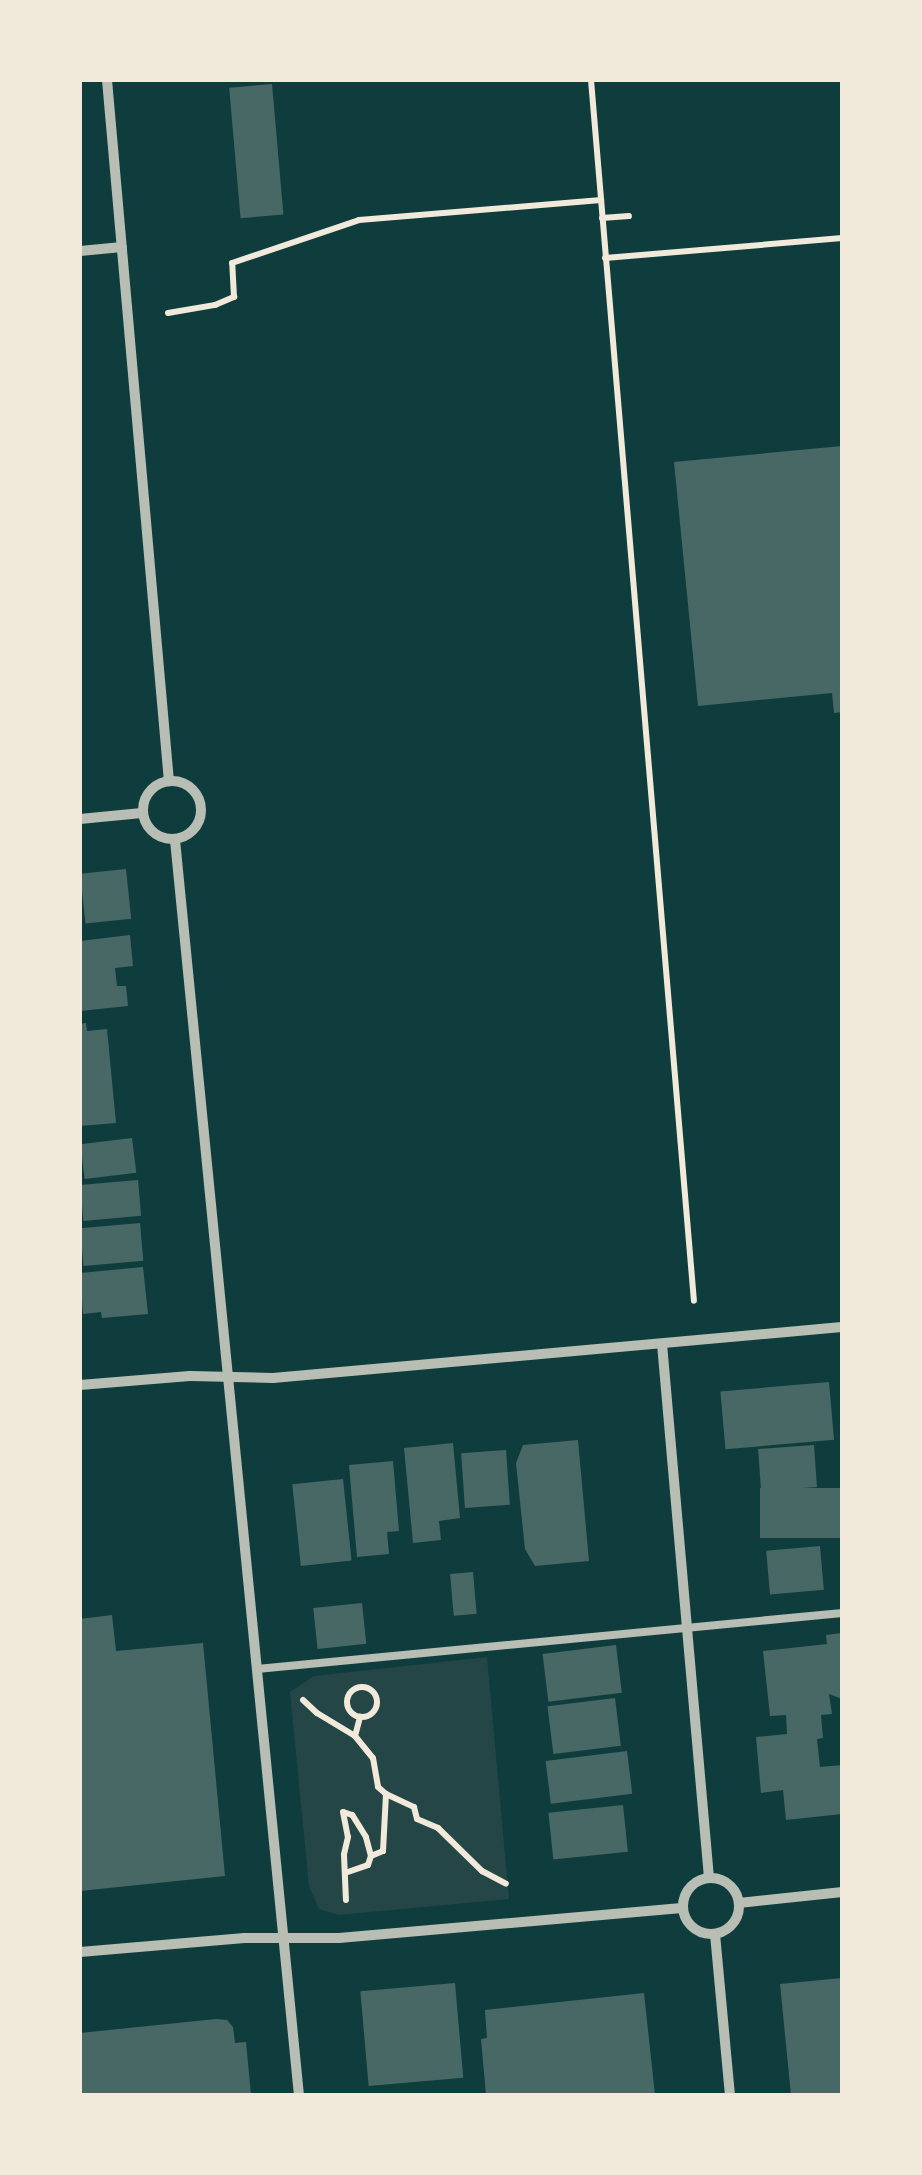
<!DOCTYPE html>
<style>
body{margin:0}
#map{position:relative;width:922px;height:2175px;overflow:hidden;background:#0f3d3e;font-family:"Crimson Pro",serif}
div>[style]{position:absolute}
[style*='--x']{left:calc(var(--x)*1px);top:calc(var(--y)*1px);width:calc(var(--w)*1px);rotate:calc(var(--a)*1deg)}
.green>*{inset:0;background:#244646}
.building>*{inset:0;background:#486865;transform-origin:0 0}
.path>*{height:6px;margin:-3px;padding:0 3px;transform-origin:3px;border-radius:3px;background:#f1e9da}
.path>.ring{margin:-3px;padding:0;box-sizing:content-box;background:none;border:6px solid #f1e9da;border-radius:50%}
.service>*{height:8px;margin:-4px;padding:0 4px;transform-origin:4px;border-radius:4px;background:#b8beb3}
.minor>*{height:10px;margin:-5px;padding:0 5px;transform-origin:5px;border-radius:5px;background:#b8beb3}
.minor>.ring{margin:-5px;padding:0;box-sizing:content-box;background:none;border:10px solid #b8beb3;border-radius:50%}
span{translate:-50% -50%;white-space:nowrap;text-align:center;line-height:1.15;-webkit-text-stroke:8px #f1e9da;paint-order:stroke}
.frame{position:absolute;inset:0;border:82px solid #f1e9da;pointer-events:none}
</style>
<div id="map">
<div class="green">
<div style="clip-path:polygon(487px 1657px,509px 1899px,338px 1915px,319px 1909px,309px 1886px,290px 1692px,314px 1676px)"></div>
</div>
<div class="building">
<div style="left:272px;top:84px;width:131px;height:43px;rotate:85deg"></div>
<div style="clip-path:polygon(842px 446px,842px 712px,834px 713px,832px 693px,698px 706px,674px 462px)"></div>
<div style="left:126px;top:869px;width:50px;height:46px;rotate:84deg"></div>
<div style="clip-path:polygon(130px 935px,133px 966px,115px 968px,117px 986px,126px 986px,128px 1006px,80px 1011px,80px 941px)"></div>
<div style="clip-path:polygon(86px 1023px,87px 1031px,107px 1029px,116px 1123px,80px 1126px,80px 1024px)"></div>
<div style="left:132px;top:1138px;width:35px;height:52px;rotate:83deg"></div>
<div style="left:138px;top:1180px;width:36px;height:58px;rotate:85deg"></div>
<div style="left:140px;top:1223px;width:38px;height:60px;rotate:85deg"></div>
<div style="clip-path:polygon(143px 1267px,148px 1314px,102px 1318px,101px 1312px,83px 1314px,80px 1273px)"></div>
<div style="left:829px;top:1382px;width:58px;height:109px;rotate:85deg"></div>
<div style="clip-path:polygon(578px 1440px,589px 1561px,535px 1566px,525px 1549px,516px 1463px,523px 1445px)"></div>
<div style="clip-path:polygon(453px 1443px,460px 1518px,439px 1521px,441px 1540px,413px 1543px,404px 1448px)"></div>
<div style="left:814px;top:1445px;width:42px;height:56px;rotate:86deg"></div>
<div style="left:506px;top:1450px;width:55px;height:45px;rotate:86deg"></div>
<div style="clip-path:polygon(393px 1461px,399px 1531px,387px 1532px,389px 1554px,357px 1557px,349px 1465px)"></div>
<div style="left:343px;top:1479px;width:82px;height:51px;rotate:84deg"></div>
<div style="left:842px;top:1488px;width:50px;height:82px;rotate:90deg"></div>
<div style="left:820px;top:1546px;width:44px;height:54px;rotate:85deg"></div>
<div style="left:473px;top:1572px;width:42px;height:23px;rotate:85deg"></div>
<div style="left:362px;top:1603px;width:41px;height:49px;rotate:84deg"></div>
<div style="clip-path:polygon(112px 1615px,116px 1651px,203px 1643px,225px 1876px,80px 1891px,80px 1619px)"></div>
<div style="clip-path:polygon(842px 1633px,842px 1699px,829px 1694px,832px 1714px,821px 1715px,823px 1738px,817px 1739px,820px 1767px,842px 1765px,842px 1814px,786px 1820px,783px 1790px,761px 1793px,756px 1737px,787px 1734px,786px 1715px,770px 1716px,763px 1651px,827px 1644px,826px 1635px)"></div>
<div style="left:616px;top:1645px;width:48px;height:74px;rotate:83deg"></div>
<div style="left:615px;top:1698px;width:48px;height:68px;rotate:83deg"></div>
<div style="left:627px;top:1751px;width:43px;height:82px;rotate:83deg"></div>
<div style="left:623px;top:1805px;width:47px;height:75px;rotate:84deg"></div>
<div style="clip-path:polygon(842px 1978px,842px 2095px,791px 2095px,780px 1984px)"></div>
<div style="left:455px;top:1983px;width:95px;height:95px;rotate:85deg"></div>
<div style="clip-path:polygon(644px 1993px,655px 2095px,486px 2095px,481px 2039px,487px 2038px,485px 2010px)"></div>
<div style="clip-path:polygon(216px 2019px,227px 2020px,233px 2027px,235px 2043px,246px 2042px,251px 2095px,80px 2095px,80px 2033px)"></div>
</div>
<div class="path">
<div style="--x:591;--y:80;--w:1225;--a:85.18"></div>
<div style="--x:602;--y:218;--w:27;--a:-4"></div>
<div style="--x:605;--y:258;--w:238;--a:-4.8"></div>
<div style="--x:168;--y:313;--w:48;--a:-9.7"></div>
<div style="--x:215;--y:305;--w:21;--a:-23"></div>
<div style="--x:234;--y:297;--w:34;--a:-93"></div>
<div style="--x:232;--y:263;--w:134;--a:-18.7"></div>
<div style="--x:359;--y:220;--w:243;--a:-4.7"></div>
<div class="ring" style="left:347px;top:1687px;width:24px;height:24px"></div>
<div style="--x:303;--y:1700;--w:19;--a:43"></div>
<div style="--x:317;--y:1713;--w:44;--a:31.2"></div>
<div style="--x:355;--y:1736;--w:28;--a:51"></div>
<div style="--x:373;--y:1758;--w:29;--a:80"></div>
<div style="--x:378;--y:1787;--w:11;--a:41"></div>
<div style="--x:386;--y:1794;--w:31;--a:25"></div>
<div style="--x:414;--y:1807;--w:12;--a:76"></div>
<div style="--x:417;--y:1819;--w:23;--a:23"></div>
<div style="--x:438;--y:1828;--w:62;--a:44.3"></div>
<div style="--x:482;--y:1871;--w:27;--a:28"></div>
<div style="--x:355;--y:1736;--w:20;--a:-75"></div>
<div style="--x:371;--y:1856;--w:13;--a:-23"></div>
<div style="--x:383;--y:1851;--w:57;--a:-87"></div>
<div style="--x:345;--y:1873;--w:24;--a:-19"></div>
<div style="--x:368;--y:1865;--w:9;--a:-72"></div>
<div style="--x:371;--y:1856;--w:20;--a:-105"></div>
<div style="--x:366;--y:1837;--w:26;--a:-122"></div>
<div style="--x:352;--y:1815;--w:9;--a:-162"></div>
<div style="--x:343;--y:1812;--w:25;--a:79"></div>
<div style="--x:348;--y:1837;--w:18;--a:103"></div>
<div style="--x:344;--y:1855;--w:45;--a:87.5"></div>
</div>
<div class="service">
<div style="--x:257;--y:1669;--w:588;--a:-5.47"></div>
</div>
<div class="minor">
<div style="--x:107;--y:80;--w:704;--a:84.95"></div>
<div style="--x:80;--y:251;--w:42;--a:-5.4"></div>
<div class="ring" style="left:143px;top:781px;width:48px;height:48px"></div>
<div style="--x:80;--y:819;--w:62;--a:-5.5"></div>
<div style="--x:175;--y:840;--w:1261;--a:84.36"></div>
<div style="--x:662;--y:1344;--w:536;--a:84.97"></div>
<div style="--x:80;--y:1385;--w:110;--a:-4.7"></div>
<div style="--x:190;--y:1376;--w:83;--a:1.4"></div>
<div style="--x:273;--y:1378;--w:571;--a:-5.12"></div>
<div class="ring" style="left:683px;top:1878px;width:46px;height:46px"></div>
<div style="--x:739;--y:1903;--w:104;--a:-6.1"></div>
<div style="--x:715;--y:1934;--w:162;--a:84.7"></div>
<div style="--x:80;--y:1952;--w:165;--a:-4.9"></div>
<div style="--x:244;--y:1938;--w:95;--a:0"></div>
<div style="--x:339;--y:1938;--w:344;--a:-5"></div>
</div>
<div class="frame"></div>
</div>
